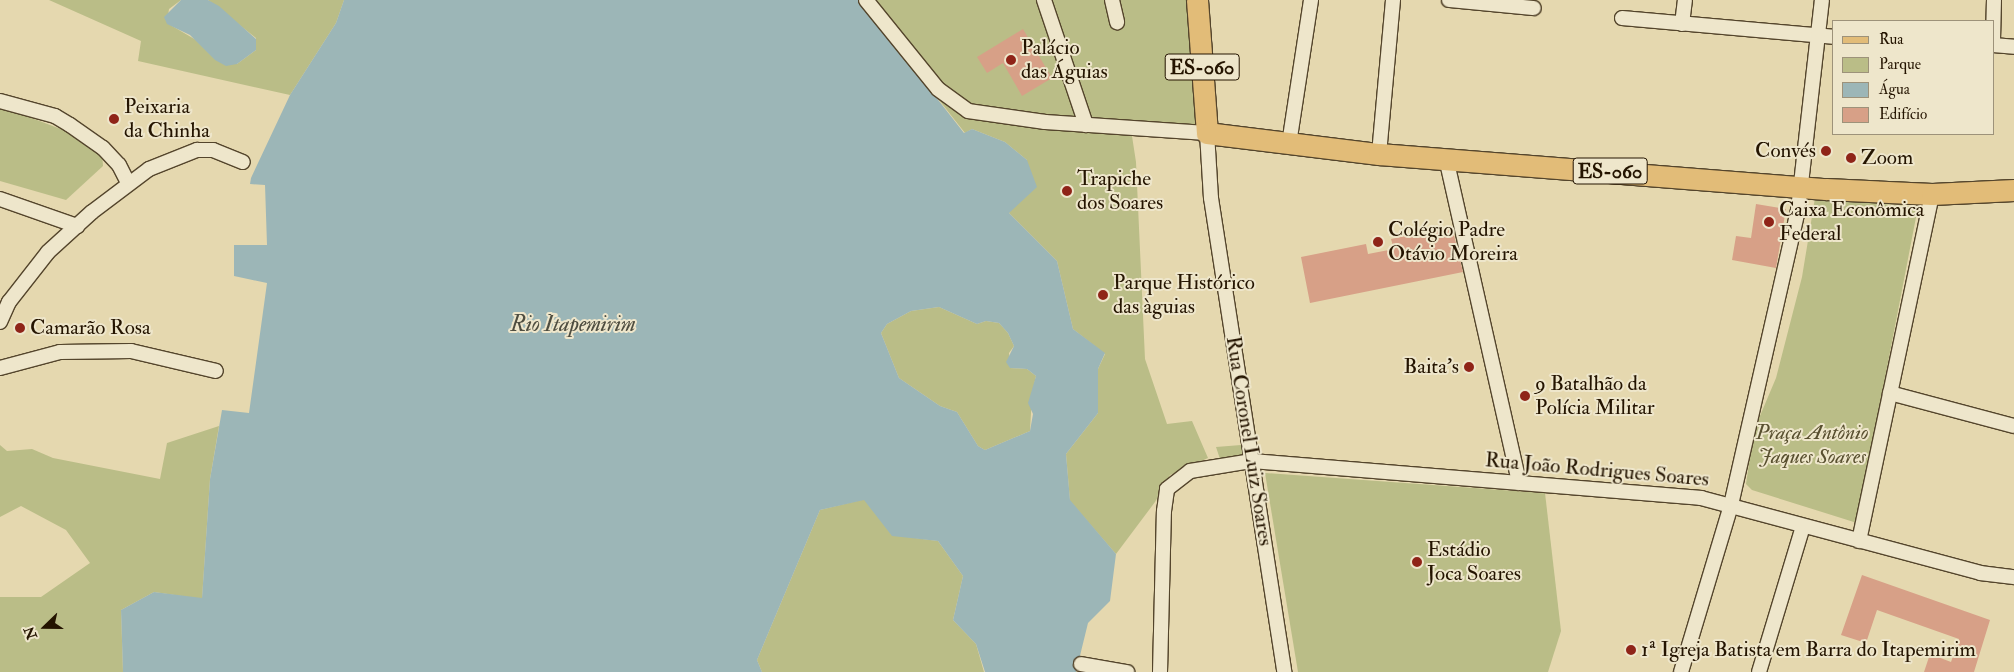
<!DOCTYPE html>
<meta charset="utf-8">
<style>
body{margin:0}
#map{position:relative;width:2014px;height:672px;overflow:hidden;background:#e5d8af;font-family:"IM FELL Double Pica",serif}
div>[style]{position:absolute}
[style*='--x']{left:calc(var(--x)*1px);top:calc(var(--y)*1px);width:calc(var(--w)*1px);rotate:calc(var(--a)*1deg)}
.green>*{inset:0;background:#babd87}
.water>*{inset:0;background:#9cb6b7}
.building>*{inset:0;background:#d7a087}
.roads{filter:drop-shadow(1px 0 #54452c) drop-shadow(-1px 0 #54452c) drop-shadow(0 1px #54452c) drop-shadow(0 -1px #54452c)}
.street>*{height:14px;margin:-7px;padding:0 7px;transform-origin:7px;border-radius:7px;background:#eee6cb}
.primary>*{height:21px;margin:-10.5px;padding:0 10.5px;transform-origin:10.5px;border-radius:10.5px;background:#e2bc78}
.dots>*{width:14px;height:14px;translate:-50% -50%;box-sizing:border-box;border:2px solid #eee6cb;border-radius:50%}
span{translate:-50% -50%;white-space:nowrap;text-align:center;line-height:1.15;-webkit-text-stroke:4px #eee6cb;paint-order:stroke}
.shield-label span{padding:1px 4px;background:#eee6cb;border:1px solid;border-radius:4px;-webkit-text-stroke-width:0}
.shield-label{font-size:20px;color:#241400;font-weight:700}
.poi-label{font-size:21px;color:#241400}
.left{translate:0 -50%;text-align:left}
.right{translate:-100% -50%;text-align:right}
.park-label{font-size:21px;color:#584f2f;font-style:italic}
.street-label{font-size:21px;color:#241400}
.water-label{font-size:22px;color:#4e4d40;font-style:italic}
.legend{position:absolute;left:1832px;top:20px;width:162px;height:115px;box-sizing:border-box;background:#eee6cb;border:1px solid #9d927a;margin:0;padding:6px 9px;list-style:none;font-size:15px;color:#241400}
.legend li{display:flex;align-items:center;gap:10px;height:25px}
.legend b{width:25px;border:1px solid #9d927a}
.north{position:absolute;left:20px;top:602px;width:50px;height:50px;-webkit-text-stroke:4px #eee6cb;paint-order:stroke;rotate:248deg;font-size:14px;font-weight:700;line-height:20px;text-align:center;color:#241400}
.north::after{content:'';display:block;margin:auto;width:18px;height:22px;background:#241400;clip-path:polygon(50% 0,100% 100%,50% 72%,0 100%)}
</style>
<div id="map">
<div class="green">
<div style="clip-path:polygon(49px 0,181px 0,169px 9px,167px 23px,237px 64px,256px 50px,256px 38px,208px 0,344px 0,336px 23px,290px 95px,138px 61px,141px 41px)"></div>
<div style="clip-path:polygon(860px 0,1188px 0,1205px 128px,1130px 123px,1136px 162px,1145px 359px,1167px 424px,1192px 421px,1208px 458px,1170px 475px,1155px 502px,1116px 554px,1070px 501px,1066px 454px,1098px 413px,1098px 369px,1105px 354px,1073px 329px,1057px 261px,1009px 213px,1027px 160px,1005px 142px,972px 129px,965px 133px)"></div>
<div style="clip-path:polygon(0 106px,79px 136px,102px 152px,103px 166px,66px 200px,0 181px)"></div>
<div style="clip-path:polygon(1815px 198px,1918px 207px,1857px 523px,1752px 490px,1746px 484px,1754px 430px,1776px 378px,1802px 277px)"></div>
<div style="clip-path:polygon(939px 307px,977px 324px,986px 321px,999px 323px,1008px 333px,1014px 346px,1009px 353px,1010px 368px,1027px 369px,1036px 376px,1032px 394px,1030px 431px,985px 450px,978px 446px,957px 412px,940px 406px,899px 378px,881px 333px,887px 324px,911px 311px)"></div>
<div style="clip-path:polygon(219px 426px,210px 479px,202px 599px,154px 592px,121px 610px,123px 672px,0 672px,0 597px,41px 597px,90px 563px,66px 530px,21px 506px,0 517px,0 445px,7px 451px,32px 449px,53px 458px,160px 479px,167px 443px)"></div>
<div style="clip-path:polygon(1241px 445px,1244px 458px,1220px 459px,1216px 447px)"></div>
<div style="clip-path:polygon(1265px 473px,1545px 493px,1561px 631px,1548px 672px,1298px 672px)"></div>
<div style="clip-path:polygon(865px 499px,892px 535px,938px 541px,963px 576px,953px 620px,976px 644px,984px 672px,762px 672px,757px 660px,820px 510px)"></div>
</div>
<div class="water">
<div style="clip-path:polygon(181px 0,208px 0,219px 6px,256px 39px,256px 50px,237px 64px,226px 66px,215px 60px,190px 35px,167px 24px,164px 17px)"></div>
<div style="clip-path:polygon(evenodd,344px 0,860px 0,964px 133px,972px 129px,1005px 142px,1027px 160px,1037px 187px,1009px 213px,1057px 261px,1073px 329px,1105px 353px,1098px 369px,1098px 413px,1066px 454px,1070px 500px,1116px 554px,1110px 601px,1088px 623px,1076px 672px,985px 672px,976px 644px,953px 620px,963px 576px,938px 541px,892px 536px,864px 500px,820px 510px,757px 660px,762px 672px,123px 672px,121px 610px,154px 592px,202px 598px,210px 479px,222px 410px,249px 413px,267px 283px,234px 276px,234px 245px,267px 245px,265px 185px,250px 184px,251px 178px,290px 95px,336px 23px,344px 0,939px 307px,977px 324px,986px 321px,999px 323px,1008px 333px,1014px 346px,1006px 362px,1010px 368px,1027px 369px,1036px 376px,1028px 403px,1033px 414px,1030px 431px,985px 450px,978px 446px,957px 412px,940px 406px,899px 378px,881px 333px,887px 324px,911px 311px,939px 307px)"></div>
</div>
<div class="building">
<div style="clip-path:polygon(1023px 29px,1052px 78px,1022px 96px,1003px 63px,987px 73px,977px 57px)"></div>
<div style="clip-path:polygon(1756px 204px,1786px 209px,1776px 268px,1732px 260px,1736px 236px,1751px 238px)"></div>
<div style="clip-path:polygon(1452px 227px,1463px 272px,1310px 303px,1301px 257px,1366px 244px,1368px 254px,1394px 249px,1391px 239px)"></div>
<div style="clip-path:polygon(1862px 575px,1990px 620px,1974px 672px,1924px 672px,1930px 654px,1951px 662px,1959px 639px,1877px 610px,1866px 643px,1841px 635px)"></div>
</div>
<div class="roads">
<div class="street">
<div style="--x:866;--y:0;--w:114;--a:51"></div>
<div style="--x:938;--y:89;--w:37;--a:36"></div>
<div style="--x:968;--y:111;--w:78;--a:8.1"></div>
<div style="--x:1045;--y:122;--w:162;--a:3.9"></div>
<div style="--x:1207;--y:133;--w:65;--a:86.5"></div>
<div style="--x:1211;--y:198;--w:480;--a:81.2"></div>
<div style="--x:1044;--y:0;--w:132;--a:71.4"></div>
<div style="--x:1112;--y:0;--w:23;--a:77"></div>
<div style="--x:1449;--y:0;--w:85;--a:5.4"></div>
<div style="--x:1622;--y:18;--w:212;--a:5.1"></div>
<div style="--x:1682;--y:24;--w:24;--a:-83"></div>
<div style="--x:1993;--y:40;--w:40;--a:-88.6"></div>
<div style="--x:1993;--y:45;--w:21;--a:5"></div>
<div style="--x:0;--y:101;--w:57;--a:15.3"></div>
<div style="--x:55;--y:116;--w:17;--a:31"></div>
<div style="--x:70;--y:125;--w:40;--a:34.9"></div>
<div style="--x:103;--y:148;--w:23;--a:47"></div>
<div style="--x:119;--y:165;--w:20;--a:63"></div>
<div style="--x:1289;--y:144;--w:146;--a:-81.3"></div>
<div style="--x:1379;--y:154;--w:155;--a:-84.8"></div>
<div style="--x:1446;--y:158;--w:333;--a:77.3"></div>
<div style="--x:0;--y:199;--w:82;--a:19.3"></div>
<div style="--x:0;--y:322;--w:22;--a:-66"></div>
<div style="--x:9;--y:302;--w:63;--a:-52"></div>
<div style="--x:48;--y:252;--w:59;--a:-42.3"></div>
<div style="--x:92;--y:212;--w:71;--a:-37"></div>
<div style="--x:149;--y:169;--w:52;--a:-21.6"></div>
<div style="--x:197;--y:150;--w:16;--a:0"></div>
<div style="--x:213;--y:150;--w:32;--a:22"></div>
<div style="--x:0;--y:368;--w:62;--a:-14.9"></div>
<div style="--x:60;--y:352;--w:71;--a:-0.8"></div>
<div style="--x:131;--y:351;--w:87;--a:13.2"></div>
<div style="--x:1890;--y:393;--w:128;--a:14.9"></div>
<div style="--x:1859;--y:541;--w:355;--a:-78.1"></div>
<div style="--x:1081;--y:664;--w:47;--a:9.9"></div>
<div style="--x:1160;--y:672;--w:161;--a:-88.6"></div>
<div style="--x:1164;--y:511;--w:22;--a:-82"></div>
<div style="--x:1167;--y:489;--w:29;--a:-38"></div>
<div style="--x:1190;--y:471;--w:63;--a:-9.2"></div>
<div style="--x:1252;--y:461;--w:451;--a:4.7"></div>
<div style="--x:1701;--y:498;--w:289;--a:15"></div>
<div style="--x:1980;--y:573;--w:34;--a:7"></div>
<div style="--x:1681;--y:672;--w:174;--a:-73.3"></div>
<div style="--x:1731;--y:505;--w:303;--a:-77.2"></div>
<div style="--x:1798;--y:210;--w:211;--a:-83.5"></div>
<div style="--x:1759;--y:672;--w:152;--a:-73.2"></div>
</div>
<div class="primary">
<div style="--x:1197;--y:0;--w:133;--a:85.7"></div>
<div style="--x:1207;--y:133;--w:173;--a:7"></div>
<div style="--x:1379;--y:154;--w:448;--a:4.5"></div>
<div style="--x:1826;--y:189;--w:106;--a:2.7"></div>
<div style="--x:1932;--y:194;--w:82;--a:-2.8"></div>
</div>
</div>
<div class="dots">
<div style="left:1011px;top:60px;background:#8f2418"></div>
<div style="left:114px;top:119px;background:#8f2418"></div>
<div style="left:1826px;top:151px;background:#8f2418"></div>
<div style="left:1851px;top:158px;background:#8f2418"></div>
<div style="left:1067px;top:191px;background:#8f2418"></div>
<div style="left:1769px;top:222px;background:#8f2418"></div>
<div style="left:1378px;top:242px;background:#8f2418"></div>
<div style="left:1103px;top:295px;background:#8f2418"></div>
<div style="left:20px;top:328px;background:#8f2418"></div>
<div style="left:1469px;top:367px;background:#8f2418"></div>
<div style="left:1525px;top:396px;background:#8f2418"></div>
<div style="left:1417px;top:562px;background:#8f2418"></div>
<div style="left:1631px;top:650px;background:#8f2418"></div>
</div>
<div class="shield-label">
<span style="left:1202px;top:67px">ES-060</span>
<span style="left:1610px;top:171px">ES-060</span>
</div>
<div class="poi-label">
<span class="left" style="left:1021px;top:60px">Palácio<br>das Águias</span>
<span class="left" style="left:124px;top:119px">Peixaria<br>da Chinha</span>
<span class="right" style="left:1816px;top:151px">Convés</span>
<span class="left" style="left:1861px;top:158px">Zoom</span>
<span class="left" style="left:1077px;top:191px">Trapiche<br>dos Soares</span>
<span class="left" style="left:1779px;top:222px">Caixa Econômica<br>Federal</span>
<span class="left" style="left:1388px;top:242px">Colégio Padre<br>Otávio Moreira</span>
<span class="left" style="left:1113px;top:295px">Parque Histórico<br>das àguias</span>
<span class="left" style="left:30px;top:328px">Camarão Rosa</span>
<span class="right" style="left:1459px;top:367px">Baita's</span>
<span class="left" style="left:1535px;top:396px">9 Batalhão da<br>Polícia Militar</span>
<span class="left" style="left:1427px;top:562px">Estádio<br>Joca Soares</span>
<span class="left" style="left:1641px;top:650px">1ª Igreja Batista em Barra do Itapemirim</span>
</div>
<div class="park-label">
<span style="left:1812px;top:445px">Praça Antônio<br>Jaques Soares</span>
</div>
<div class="street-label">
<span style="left:1249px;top:441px;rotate:81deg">Rua Coronel Luiz Soares</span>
<span style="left:1597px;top:470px;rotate:5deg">Rua João Rodrigues Soares</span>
</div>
<div class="water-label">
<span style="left:573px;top:325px">Rio Itapemirim</span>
</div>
<ul class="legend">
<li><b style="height:6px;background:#e2bc78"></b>Rua</li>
<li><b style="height:14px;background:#babd87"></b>Parque</li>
<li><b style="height:14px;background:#9cb6b7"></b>Água</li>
<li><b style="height:14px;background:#d7a087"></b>Edifício</li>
</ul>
<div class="north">N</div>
</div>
